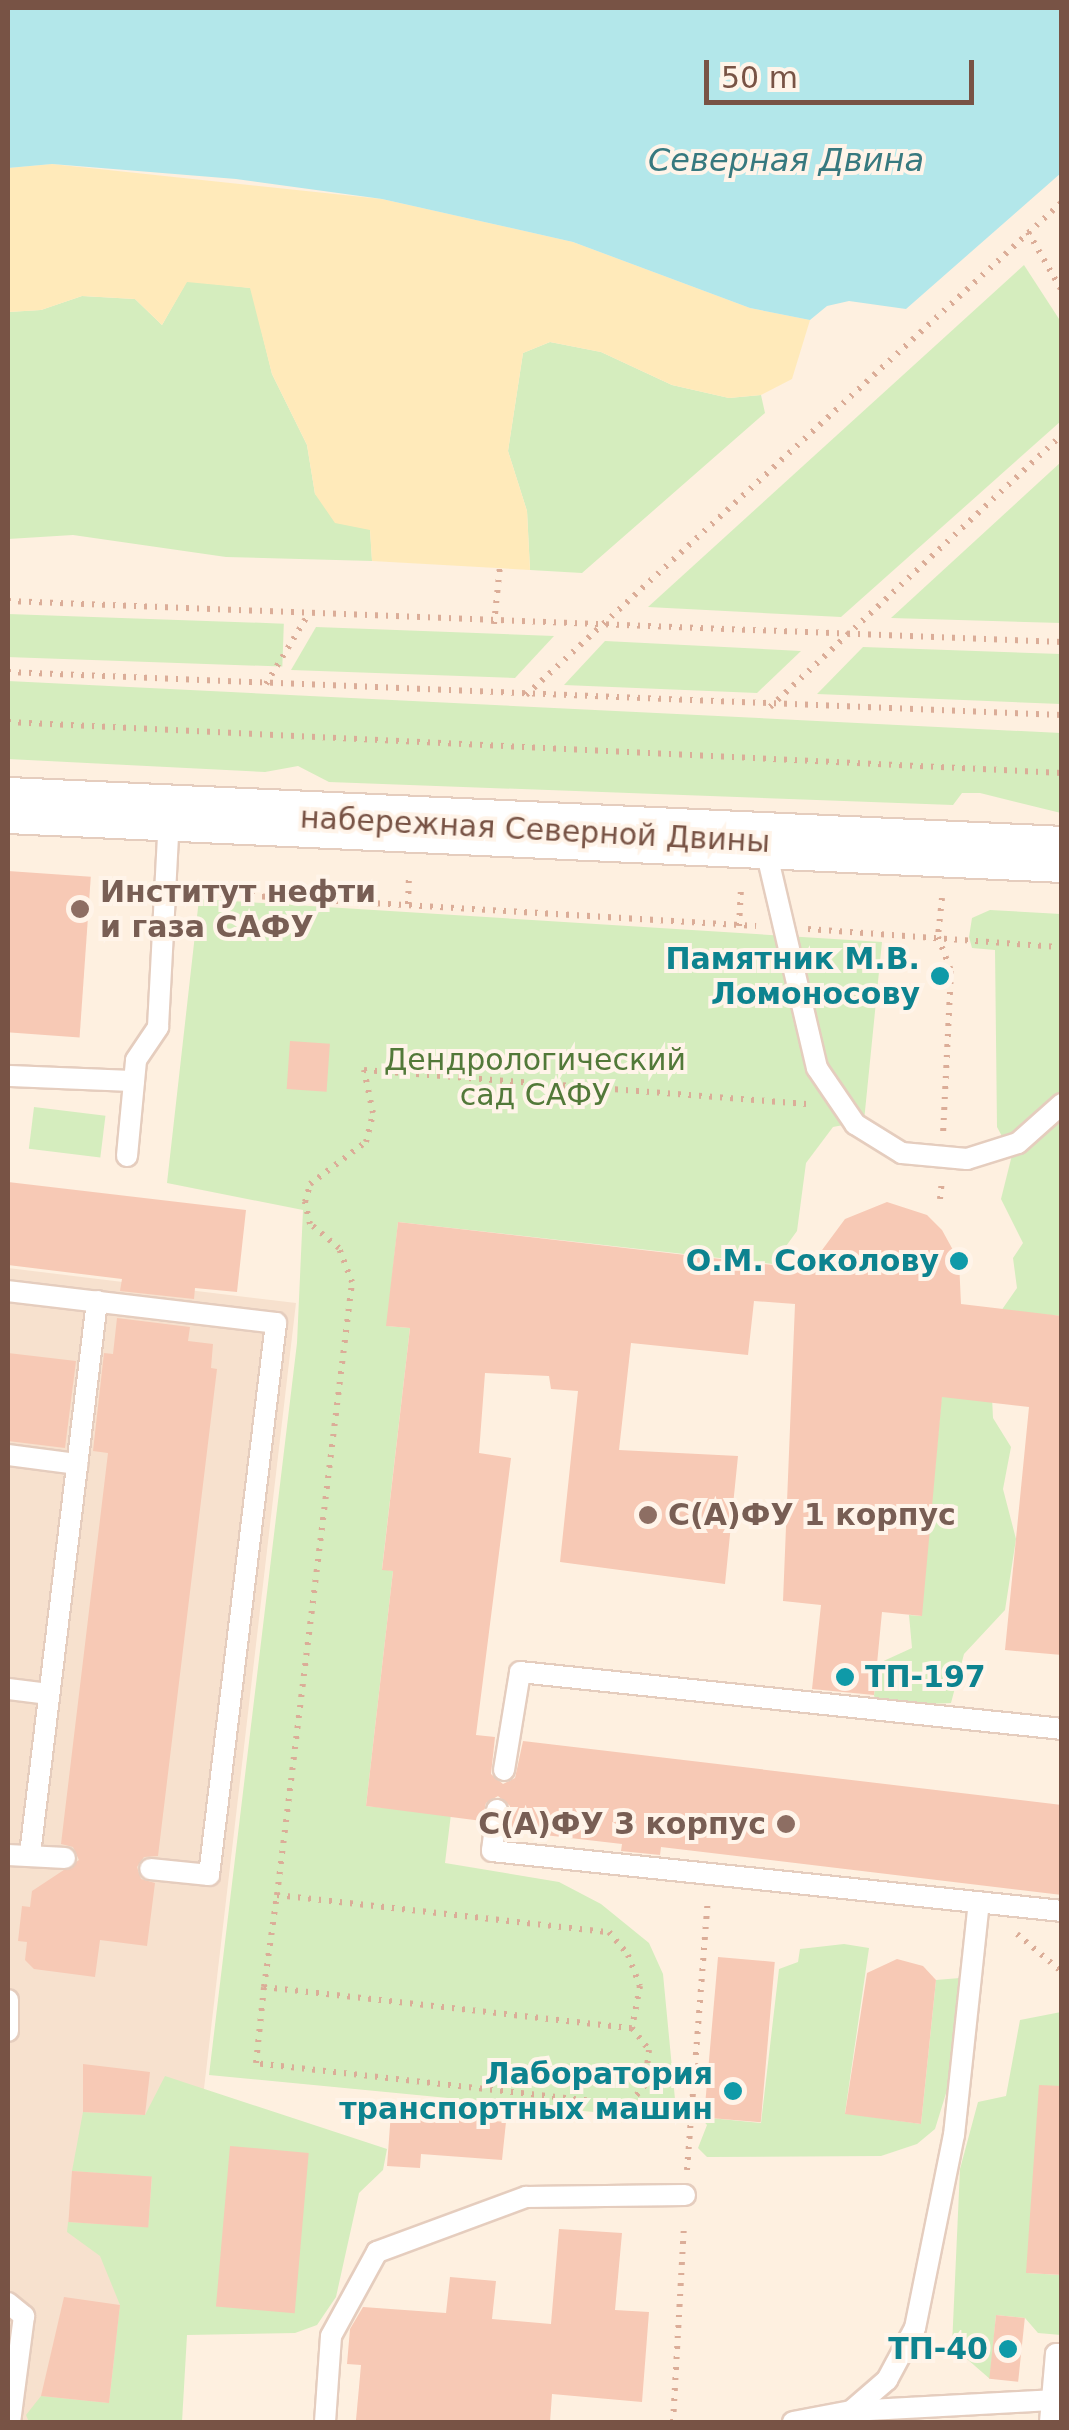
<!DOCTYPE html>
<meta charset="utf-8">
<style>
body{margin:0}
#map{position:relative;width:1069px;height:2430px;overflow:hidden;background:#fef0e0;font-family:"DejaVu Sans",sans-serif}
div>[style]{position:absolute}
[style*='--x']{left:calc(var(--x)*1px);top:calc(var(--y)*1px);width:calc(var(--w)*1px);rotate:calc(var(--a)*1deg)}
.residential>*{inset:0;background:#f7e1ce}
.green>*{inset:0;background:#d5edbe;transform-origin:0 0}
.sand>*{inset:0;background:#ffeaba}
.water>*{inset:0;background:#b3e7ea}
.building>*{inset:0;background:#f7c9b5;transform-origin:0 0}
.path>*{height:6px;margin-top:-3px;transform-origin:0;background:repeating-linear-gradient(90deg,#dbad98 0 2.5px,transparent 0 10.5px)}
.roads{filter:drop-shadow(2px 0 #e5cdbe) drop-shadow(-2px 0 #e5cdbe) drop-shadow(0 2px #e5cdbe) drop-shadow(0 -2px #e5cdbe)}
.service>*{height:20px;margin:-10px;padding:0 10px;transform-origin:10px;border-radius:10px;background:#fff}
.secondary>*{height:55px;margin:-27.5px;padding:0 27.5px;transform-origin:27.5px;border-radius:27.5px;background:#fff}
.dots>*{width:28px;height:28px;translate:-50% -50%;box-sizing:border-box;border:5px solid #fff4e9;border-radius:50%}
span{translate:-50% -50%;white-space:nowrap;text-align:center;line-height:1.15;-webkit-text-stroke:8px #fff4e9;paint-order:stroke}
.street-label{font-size:30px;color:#785345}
.education-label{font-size:30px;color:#785e54;font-weight:700}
.left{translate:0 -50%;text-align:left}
.right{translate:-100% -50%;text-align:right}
.culture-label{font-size:30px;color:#0d838f;font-weight:700}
.park-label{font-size:30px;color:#527939}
.water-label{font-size:32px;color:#37797f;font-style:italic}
.frame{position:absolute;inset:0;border:10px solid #785345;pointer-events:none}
.scale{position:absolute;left:704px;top:60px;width:270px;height:45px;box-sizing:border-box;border:5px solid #785345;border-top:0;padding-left:12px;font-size:30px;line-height:35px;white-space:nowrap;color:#785345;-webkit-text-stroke:8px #fff4e9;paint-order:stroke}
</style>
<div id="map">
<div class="residential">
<div style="clip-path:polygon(8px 1268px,296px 1303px,165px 2422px,8px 2422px)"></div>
</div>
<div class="green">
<div style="clip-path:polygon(1024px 265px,1061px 322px,1061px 421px,841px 617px,648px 607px)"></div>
<div style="clip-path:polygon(187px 281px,251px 288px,272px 374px,307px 445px,315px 494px,370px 529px,372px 561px,226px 557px,73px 535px,8px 539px,8px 312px,41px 310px,82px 296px,135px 299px,162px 325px)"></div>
<div style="clip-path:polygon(550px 342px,601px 352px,672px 385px,729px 398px,761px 395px,765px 413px,582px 573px,530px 570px,527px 511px,508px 451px,523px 353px)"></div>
<div style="clip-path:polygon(1061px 462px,1061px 623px,891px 618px)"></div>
<div style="left:8px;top:614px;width:276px;height:43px;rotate:2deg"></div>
<div style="clip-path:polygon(316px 627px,554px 636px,515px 678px,291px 670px)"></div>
<div style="clip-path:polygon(605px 641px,801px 651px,757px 693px,564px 685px)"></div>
<div style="clip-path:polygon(863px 647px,1061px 654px,1061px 704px,817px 694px)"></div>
<div style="clip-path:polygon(8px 681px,1061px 733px,1061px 813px,980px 793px,962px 793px,953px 805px,329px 782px,298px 766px,265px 772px,8px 759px)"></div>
<div style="clip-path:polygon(199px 899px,882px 942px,864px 1121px,833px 1127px,806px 1163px,797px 1231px,773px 1264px,398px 1222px,387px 1326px,410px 1328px,382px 1569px,393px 1571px,366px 1806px,451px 1814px,445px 1863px,559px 1882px,601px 1904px,649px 1943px,663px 1974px,677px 2120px,209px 2075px,297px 1343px,303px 1210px,167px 1183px)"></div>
<div style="clip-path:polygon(990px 910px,1061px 914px,1061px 1316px,1001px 1311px,1017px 1288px,1013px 1258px,1023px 1243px,1001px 1199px,1012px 1155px,997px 1127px,995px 950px,972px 948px,969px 937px,972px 918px)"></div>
<div style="left:34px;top:1107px;width:72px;height:42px;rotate:7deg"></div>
<div style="clip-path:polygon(944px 1371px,991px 1376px,993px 1418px,1011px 1447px,1003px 1489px,1016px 1539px,1005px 1610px,964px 1654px,951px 1703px,881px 1706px,874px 1696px,877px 1664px,912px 1648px,909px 1615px,921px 1616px)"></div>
<div style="clip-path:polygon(844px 1944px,869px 1948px,845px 2113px,921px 2124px,936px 1980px,960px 1978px,952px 2074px,935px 2129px,917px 2144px,881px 2156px,707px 2157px,698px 2148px,707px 2125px,700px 2117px,761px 2123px,779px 1969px,798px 1962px,800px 1949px)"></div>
<div style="clip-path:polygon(1061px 2012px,1061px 2094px,1027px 2273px,1061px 2275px,1061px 2335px,1038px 2333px,1025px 2318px,996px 2315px,990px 2379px,952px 2346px,960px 2169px,978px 2102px,1006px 2096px,1020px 2020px)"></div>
<div style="clip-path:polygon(165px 2076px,387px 2149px,383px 2170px,359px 2193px,336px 2297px,317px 2325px,295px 2333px,187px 2335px,182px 2422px,29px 2422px,26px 2415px,41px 2396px,109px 2403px,120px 2305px,100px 2256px,67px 2232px,68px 2222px,148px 2227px,152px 2177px,72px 2171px,83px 2112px,145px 2115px)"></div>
</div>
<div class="sand">
<div style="clip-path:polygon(52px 164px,382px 199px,573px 242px,750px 308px,810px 320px,792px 379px,761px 395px,729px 398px,672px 385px,601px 352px,550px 342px,523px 353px,508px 451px,527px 511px,530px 570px,372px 561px,370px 530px,335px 523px,315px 494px,307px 445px,272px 374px,250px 288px,187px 282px,162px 325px,135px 299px,82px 296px,41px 310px,8px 312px,8px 168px)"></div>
</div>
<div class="water">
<div style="clip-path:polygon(8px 8px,1061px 8px,1061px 173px,906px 309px,849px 301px,827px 306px,810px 320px,750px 308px,573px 242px,382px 199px,236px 179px,52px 164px,8px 168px)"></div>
</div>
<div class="building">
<div style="left:8px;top:871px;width:83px;height:161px;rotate:4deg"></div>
<div style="left:290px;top:1041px;width:40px;height:48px;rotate:4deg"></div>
<div style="clip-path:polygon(8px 1182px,246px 1210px,237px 1292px,195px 1288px,194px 1299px,120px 1291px,122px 1279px,8px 1265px)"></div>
<div style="clip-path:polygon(887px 1202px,927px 1215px,942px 1230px,959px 1261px,961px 1304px,1062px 1316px,1062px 1655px,1005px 1650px,1029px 1407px,942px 1397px,922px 1616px,882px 1612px,874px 1695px,812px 1689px,821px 1605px,783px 1601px,795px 1304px,754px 1301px,748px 1355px,631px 1343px,619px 1450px,738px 1456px,725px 1584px,560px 1562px,578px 1391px,551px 1389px,549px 1376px,485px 1373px,479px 1453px,511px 1458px,476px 1735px,495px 1737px,491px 1774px,503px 1784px,515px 1778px,523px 1741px,1062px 1805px,1062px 1895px,661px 1847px,660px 1855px,621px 1851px,622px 1844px,510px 1831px,510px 1806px,498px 1796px,486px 1803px,482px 1821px,366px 1806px,393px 1571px,382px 1570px,410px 1328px,386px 1326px,398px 1222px,808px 1269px,845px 1219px)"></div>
<div style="clip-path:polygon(117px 1318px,190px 1327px,188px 1341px,213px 1344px,211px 1368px,217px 1369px,158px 1856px,144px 1857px,137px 1867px,141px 1879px,155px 1883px,147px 1946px,100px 1940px,95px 1977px,34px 1969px,25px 1960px,27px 1942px,18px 1941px,22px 1906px,30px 1907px,32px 1891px,79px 1860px,73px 1847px,61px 1844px,108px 1453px,93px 1451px,104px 1353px,113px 1354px)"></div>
<div style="clip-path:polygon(8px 1353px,76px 1361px,65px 1448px,8px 1441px)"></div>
<div style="left:718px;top:1957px;width:57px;height:161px;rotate:5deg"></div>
<div style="clip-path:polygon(897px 1959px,923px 1966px,936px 1980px,921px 2124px,845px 2114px,867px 1973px)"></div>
<div style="clip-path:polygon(83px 2064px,150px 2072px,145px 2115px,83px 2112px)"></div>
<div style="clip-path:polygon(1039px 2085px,1062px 2086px,1062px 2275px,1026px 2273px)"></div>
<div style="clip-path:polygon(391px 2112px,506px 2122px,502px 2160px,421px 2154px,420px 2168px,387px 2166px)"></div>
<div style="left:230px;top:2146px;width:79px;height:161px;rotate:5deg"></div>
<div style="left:72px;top:2171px;width:80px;height:51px;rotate:4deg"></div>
<div style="clip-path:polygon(559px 2229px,622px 2233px,615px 2310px,649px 2312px,642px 2402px,552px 2394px,550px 2422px,356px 2420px,361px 2365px,347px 2364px,350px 2329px,363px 2307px,446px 2313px,450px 2277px,496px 2281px,492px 2319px,551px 2324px)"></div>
<div style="clip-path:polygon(64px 2297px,120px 2305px,109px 2403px,41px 2396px)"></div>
<div style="left:996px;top:2315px;width:29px;height:64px;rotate:6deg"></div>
</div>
<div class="path">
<div style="--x:1028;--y:232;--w:68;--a:60"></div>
<div style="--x:8;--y:601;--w:1055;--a:2.23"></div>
<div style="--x:494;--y:624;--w:58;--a:-84.1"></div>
<div style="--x:8;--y:672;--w:1055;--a:2.34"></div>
<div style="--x:266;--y:684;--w:81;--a:-58.7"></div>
<div style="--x:526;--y:695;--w:728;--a:-42.61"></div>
<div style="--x:770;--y:707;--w:399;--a:-43"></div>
<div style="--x:8;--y:722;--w:1055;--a:2.77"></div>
<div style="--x:189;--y:892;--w:568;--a:3.43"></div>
<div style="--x:942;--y:898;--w:39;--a:96"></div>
<div style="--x:938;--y:937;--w:36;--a:69"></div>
<div style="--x:951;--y:971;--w:163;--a:92.8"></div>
<div style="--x:408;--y:904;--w:31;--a:-88"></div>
<div style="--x:739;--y:926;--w:36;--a:-87"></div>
<div style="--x:808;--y:929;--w:255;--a:4.1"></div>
<div style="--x:940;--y:1199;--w:18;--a:-84"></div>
<div style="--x:277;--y:1895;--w:618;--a:-83.02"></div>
<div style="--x:352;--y:1282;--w:36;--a:-111"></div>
<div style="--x:339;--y:1248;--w:38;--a:-140"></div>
<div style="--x:310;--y:1224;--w:23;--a:-103"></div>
<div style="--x:305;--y:1202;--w:19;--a:-74"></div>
<div style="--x:310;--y:1184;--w:70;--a:-36.9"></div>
<div style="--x:366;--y:1142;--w:30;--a:-76"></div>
<div style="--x:373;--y:1113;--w:44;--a:-101.8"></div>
<div style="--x:364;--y:1070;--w:444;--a:4.4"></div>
<div style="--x:1017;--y:1934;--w:59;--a:40.2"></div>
<div style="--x:264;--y:1987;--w:370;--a:6.4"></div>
<div style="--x:632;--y:2028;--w:28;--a:52"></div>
<div style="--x:649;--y:2050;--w:35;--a:97"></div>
<div style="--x:645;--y:2085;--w:26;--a:130"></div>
<div style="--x:628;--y:2105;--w:374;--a:-173.6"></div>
<div style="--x:256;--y:2063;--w:76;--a:-84"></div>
<div style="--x:264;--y:1987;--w:93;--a:-82"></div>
<div style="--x:277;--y:1895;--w:334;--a:6.4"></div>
<div style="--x:609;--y:1932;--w:30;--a:50"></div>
<div style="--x:628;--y:1955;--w:33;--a:69"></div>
<div style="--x:640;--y:1986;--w:43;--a:100.8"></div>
<div style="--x:687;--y:2170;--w:272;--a:-85.6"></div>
<div style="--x:673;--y:2422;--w:199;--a:-86.8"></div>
</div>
<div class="roads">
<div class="service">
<div style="--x:764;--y:842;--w:232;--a:76.8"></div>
<div style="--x:817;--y:1068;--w:68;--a:55.8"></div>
<div style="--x:855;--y:1124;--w:55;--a:31.7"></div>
<div style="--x:902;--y:1153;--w:65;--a:5.3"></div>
<div style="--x:967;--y:1159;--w:53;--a:-17.4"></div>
<div style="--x:1018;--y:1143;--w:59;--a:-41.6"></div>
<div style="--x:8;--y:1076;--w:126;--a:2.3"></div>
<div style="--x:127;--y:1156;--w:96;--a:-84.6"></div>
<div style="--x:136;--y:1060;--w:40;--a:-56"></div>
<div style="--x:158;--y:1027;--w:213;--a:-87"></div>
<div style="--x:8;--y:1291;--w:270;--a:6.8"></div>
<div style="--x:276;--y:1323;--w:556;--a:96.92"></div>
<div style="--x:209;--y:1875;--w:59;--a:-174.2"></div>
<div style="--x:8;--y:1455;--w:70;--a:7.4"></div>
<div style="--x:8;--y:1689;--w:41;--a:7"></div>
<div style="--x:504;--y:1770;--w:99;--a:-80.7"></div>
<div style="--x:520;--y:1672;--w:545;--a:6"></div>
<div style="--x:497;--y:1810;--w:41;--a:97"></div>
<div style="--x:492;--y:1851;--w:573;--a:6.01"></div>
<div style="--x:30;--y:1854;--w:557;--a:-83.09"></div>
<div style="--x:8;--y:1855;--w:57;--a:3"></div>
<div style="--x:8;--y:2000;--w:31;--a:90"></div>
<div style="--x:8;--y:2303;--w:21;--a:39"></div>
<div style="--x:24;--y:2316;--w:107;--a:97.5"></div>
<div style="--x:851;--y:2411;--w:201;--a:-3.1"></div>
<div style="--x:325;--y:2422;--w:86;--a:-86"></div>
<div style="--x:331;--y:2336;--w:96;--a:-61.3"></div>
<div style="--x:377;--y:2252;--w:159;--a:-20.3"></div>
<div style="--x:526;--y:2197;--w:159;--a:-0.7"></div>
<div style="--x:793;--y:2422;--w:59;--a:-10.7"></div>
<div style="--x:851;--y:2411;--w:48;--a:-40.7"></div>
<div style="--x:887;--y:2380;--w:59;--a:-61.7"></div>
<div style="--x:915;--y:2328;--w:197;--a:-78.6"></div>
<div style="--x:954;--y:2135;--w:234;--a:-83.9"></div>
<div style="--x:1050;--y:2422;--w:68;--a:-85"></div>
<div style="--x:1056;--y:2354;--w:6;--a:0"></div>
</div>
<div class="secondary">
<div style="--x:8;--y:805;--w:1055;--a:2.66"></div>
</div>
</div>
<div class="dots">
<div style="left:80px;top:909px;background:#8d6e63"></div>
<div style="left:940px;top:976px;background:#0f9aa8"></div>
<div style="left:959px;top:1261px;background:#0f9aa8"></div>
<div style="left:648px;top:1515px;background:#8d6e63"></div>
<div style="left:845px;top:1677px;background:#0f9aa8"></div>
<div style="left:786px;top:1824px;background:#8d6e63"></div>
<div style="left:733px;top:2091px;background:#0f9aa8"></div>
<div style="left:1008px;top:2349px;background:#0f9aa8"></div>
</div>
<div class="street-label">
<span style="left:535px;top:830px;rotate:3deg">набережная Северной Двины</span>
</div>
<div class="education-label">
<span class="left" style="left:100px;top:909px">Институт нефти<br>и газа САФУ</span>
<span class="left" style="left:668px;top:1515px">С(А)ФУ 1 корпус</span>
<span class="right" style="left:766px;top:1824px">С(А)ФУ 3 корпус</span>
</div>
<div class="culture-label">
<span class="right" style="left:920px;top:976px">Памятник М.В.<br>Ломоносову</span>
<span class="right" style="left:939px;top:1261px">О.М. Соколову</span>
<span class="left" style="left:865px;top:1677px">ТП-197</span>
<span class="right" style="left:713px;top:2091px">Лаборатория<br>транспортных машин</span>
<span class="right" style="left:988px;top:2349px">ТП-40</span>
</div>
<div class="park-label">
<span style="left:535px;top:1077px">Дендрологический<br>сад САФУ</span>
</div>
<div class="water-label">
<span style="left:786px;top:160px">Северная Двина</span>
</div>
<div class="frame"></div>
<div class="scale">50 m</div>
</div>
